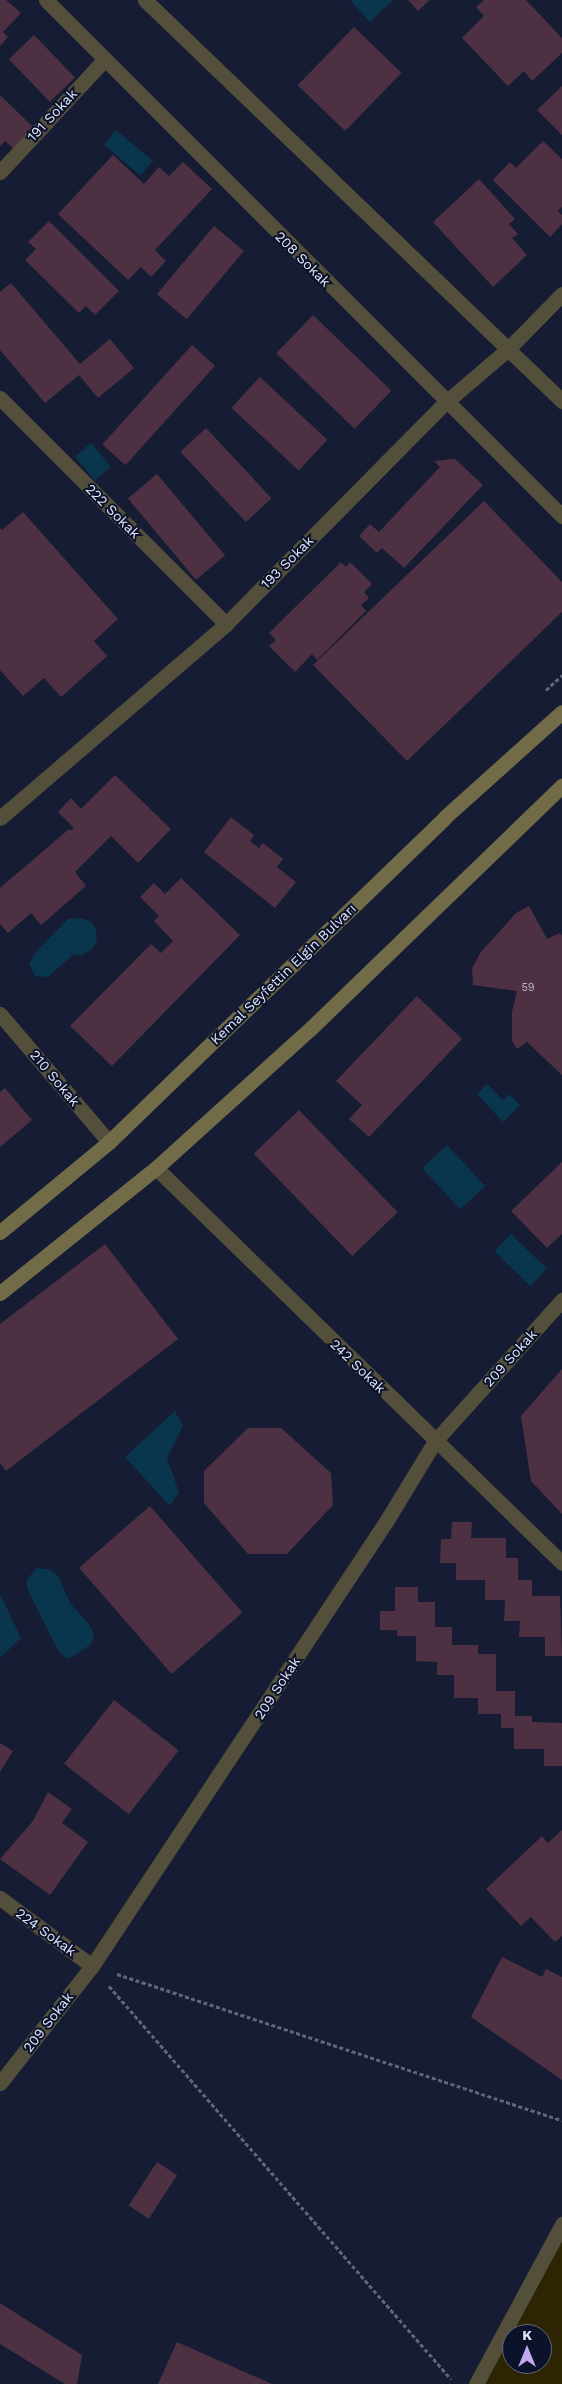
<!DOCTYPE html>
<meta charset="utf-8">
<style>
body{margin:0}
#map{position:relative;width:562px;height:2384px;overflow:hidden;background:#151c34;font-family:"Work Sans",sans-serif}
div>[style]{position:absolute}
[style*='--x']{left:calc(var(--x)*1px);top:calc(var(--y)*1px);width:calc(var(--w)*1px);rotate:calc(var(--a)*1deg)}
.sand>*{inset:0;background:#2c2403}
.water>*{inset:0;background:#09364c;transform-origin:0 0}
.building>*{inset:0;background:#4d3143;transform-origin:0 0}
.path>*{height:3px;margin-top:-1.5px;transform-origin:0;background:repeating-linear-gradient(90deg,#60667c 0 4px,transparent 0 6.5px)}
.street>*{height:15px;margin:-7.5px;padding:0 7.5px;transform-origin:7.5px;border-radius:7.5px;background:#544f3a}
.secondary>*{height:15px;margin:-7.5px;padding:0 7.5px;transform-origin:7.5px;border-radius:7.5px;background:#726b48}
span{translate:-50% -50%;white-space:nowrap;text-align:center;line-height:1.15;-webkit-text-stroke:4px #0c122a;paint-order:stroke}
.number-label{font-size:11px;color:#bbb9cb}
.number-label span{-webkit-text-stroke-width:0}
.street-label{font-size:14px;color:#e0e6f8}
.north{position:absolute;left:502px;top:2324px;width:50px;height:50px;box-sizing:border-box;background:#0c122a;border:1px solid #61677c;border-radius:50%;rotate:0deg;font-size:14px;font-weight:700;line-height:20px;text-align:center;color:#e0e6f8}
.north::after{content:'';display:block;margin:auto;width:18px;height:22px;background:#c1a8f3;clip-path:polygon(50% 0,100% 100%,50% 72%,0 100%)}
</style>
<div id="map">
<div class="sand">
<div style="clip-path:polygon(evenodd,562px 2224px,562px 2384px,476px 2384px,562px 2224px,512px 2334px,542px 2334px,542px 2364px,512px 2364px,512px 2334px)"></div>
</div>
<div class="water">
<div style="clip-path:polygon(350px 0,393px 0,370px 22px)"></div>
<div style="left:116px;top:130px;width:48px;height:19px;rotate:40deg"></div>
<div style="left:91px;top:443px;width:31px;height:21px;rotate:50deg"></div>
<div style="clip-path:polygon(79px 918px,91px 921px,96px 930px,97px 941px,92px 949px,81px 956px,74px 954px,48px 977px,35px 976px,29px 964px,35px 953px,68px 919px)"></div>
<div style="clip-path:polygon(487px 1084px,503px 1100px,509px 1094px,520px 1105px,503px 1122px,477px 1094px)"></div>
<div style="left:447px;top:1145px;width:56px;height:34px;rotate:47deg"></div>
<div style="left:511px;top:1234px;width:50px;height:24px;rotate:44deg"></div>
<div style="clip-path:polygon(175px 1411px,183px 1426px,167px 1458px,179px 1492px,170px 1506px,125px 1457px)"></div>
<div style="clip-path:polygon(37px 1568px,51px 1570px,58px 1576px,70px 1603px,91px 1627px,94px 1636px,91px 1644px,73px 1657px,67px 1658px,59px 1652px,27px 1588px,27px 1579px)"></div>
<div style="clip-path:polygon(0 1594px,21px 1638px,0 1658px)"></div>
</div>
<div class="building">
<div style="clip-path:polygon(0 0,6px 0,21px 13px,3px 32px,8px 37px,0 46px)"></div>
<div style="clip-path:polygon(408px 0,430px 0,418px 11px)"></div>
<div style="clip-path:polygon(484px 0,526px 0,562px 38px,562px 53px,532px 81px,524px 71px,508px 86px,462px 38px,484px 16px,476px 7px)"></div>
<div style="left:354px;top:27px;width:66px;height:81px;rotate:44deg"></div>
<div style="left:34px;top:35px;width:59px;height:35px;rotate:46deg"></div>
<div style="clip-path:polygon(562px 86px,562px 135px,537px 110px)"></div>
<div style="clip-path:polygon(0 95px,33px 127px,13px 148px,5px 141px,0 146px)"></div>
<div style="clip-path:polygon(543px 141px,562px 159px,562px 207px,558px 211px,562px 215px,562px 224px,550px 237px,493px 180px,510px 162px,516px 168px)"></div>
<div style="clip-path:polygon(113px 155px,144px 184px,159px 167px,169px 176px,183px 162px,212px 189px,155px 250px,166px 261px,151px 277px,141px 267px,128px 280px,58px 214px)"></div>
<div style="clip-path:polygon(479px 179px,515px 219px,509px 224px,518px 234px,512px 238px,527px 255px,493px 287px,433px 222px)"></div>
<div style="clip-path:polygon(49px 221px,119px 291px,95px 315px,86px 306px,79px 313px,25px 260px,36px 249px,28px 242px)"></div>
<div style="left:214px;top:226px;width:39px;height:89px;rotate:40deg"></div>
<div style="clip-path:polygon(11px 283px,80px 364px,110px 339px,134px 368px,98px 398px,79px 375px,45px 403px,0 350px,0 292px)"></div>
<div style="left:313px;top:315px;width:109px;height:53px;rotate:44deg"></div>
<div style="left:192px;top:345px;width:31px;height:134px;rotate:42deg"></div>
<div style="left:260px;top:377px;width:92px;height:42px;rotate:43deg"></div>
<div style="left:206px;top:428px;width:96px;height:35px;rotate:47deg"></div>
<div style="clip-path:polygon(455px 459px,483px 485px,404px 568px,382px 548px,377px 553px,359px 536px,370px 524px,379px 532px,440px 467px,434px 461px)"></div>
<div style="left:157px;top:474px;width:106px;height:38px;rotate:50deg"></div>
<div style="clip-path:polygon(484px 501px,562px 582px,562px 612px,407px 761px,313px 665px)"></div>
<div style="clip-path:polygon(23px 512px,118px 619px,94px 641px,107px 656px,61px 697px,44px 678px,23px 696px,0 670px,0 528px,2px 530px)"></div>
<div style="clip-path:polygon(341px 562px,346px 567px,350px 562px,372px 584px,364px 592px,369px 598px,361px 605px,366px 611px,317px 660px,312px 654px,295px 672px,269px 646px,276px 640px,269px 633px)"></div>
<div style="clip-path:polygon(115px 775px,171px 829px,138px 863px,111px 836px,75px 872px,86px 886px,41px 925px,31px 913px,8px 933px,0 924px,0 888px,69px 829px,70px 831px,74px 828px,58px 812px,71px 798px,81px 809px)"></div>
<div style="clip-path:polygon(231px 817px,254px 835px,250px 841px,259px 848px,263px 843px,283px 859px,277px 867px,296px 882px,275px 908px,204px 852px)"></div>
<div style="clip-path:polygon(181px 878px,240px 935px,112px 1066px,70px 1026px,151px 944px,161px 953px,173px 941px,154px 921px,159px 916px,140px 897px,154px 883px,165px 894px)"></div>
<div style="clip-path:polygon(529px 906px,547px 939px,560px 933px,562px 936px,562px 1075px,527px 1042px,517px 1049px,512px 1041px,512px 1012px,517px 991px,473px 985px,472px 968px,481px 952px,516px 913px)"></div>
<div style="clip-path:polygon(417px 996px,462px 1039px,369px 1137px,349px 1119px,362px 1105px,336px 1081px)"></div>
<div style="clip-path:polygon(5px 1088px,32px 1120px,0 1147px,0 1092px)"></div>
<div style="left:299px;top:1110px;width:142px;height:63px;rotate:46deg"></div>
<div style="clip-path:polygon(562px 1162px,562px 1234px,547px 1248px,511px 1211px)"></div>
<div style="clip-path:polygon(105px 1244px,178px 1339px,6px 1471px,0 1463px,0 1324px)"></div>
<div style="clip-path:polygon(562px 1369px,562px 1514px,531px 1481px,521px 1416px)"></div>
<div style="clip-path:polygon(248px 1428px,281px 1428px,331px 1473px,333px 1505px,287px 1554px,248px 1554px,204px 1503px,204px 1471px)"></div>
<div style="left:150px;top:1506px;width:141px;height:94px;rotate:49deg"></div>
<div style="clip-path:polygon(452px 1522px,472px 1522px,471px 1538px,506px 1538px,506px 1558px,518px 1558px,518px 1580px,532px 1580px,532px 1596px,560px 1596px,562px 1656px,545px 1656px,545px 1637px,519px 1637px,520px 1621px,504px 1621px,505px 1600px,485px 1600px,485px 1580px,456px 1580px,456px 1563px,440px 1563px,441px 1539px,451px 1539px)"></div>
<div style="clip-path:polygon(395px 1587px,418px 1587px,418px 1602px,435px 1602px,435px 1627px,452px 1627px,452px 1645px,478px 1645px,478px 1654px,496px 1654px,496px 1691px,515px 1691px,515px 1716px,532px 1716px,532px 1722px,562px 1723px,562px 1766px,544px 1766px,544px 1749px,514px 1749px,514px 1728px,501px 1728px,501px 1714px,478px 1714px,478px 1698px,454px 1698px,454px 1675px,437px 1675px,437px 1662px,416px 1661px,416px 1636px,397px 1636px,397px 1630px,380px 1630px,380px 1611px,395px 1611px)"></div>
<div style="left:114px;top:1700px;width:82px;height:81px;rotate:38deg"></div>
<div style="clip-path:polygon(0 1743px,13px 1751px,0 1772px)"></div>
<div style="clip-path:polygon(48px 1792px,72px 1809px,62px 1823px,88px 1842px,50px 1895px,0 1859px,33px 1821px)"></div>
<div style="clip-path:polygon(562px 1830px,562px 1936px,555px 1942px,531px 1917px,521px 1926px,486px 1889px,542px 1836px,548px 1843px)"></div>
<div style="clip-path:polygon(502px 1957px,542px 1977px,546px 1969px,562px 1977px,562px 2080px,471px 2017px)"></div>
<div style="left:157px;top:2162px;width:24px;height:52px;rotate:33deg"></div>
<div style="clip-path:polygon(0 2303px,82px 2355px,77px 2384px,65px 2384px,0 2344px)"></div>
<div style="clip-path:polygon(177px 2342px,272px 2384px,158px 2384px)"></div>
</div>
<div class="path">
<div style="--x:546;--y:690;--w:22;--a:-43"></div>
<div style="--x:117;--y:1974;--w:468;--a:18.2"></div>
<div style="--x:109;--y:1986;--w:521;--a:48.97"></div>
</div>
<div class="street">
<div style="--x:46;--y:0;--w:730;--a:45"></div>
<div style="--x:145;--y:0;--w:579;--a:43.88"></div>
<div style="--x:0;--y:172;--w:154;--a:-47.1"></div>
<div style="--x:0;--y:398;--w:320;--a:45"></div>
<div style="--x:0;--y:818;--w:298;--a:-40.6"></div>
<div style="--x:226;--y:624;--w:313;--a:-45.3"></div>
<div style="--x:446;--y:402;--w:82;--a:-40.5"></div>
<div style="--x:508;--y:349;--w:77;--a:-45.5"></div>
<div style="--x:0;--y:1014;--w:168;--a:49.6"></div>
<div style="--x:156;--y:1168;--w:566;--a:44.21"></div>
<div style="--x:0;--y:1898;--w:114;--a:36.5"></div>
<div style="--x:0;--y:2083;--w:149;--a:-51.8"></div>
<div style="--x:92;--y:1966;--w:535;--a:-56.52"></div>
<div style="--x:387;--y:1520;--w:92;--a:-58.7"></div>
<div style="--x:435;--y:1441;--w:190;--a:-48"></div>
<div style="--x:476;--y:2384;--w:182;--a:-61.7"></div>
</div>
<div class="secondary">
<div style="--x:0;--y:1232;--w:141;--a:-39.5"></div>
<div style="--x:109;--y:1142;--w:467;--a:-44"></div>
<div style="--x:445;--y:817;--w:157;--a:-41.9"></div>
<div style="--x:0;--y:1293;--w:200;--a:-38.7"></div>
<div style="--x:156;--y:1168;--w:207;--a:-42.1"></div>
<div style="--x:310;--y:1029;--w:350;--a:-44"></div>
</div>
<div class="number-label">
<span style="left:528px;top:988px">59</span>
</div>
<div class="street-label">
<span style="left:52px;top:115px;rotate:-47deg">191 Sokak</span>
<span style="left:303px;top:259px;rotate:45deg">208 Sokak</span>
<span style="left:113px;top:511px;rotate:45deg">222 Sokak</span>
<span style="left:287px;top:562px;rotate:-45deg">193 Sokak</span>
<span style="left:283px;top:974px;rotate:-44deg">Kemal Seyfettin Elgin Bulvarı</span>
<span style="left:55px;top:1078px;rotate:50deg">210 Sokak</span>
<span style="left:510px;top:1358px;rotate:-48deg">209 Sokak</span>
<span style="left:358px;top:1366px;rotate:44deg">242 Sokak</span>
<span style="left:277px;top:1688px;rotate:-57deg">209 Sokak</span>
<span style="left:46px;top:1932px;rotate:36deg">224 Sokak</span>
<span style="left:48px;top:2022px;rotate:-52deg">209 Sokak</span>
</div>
<div class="north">K</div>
</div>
